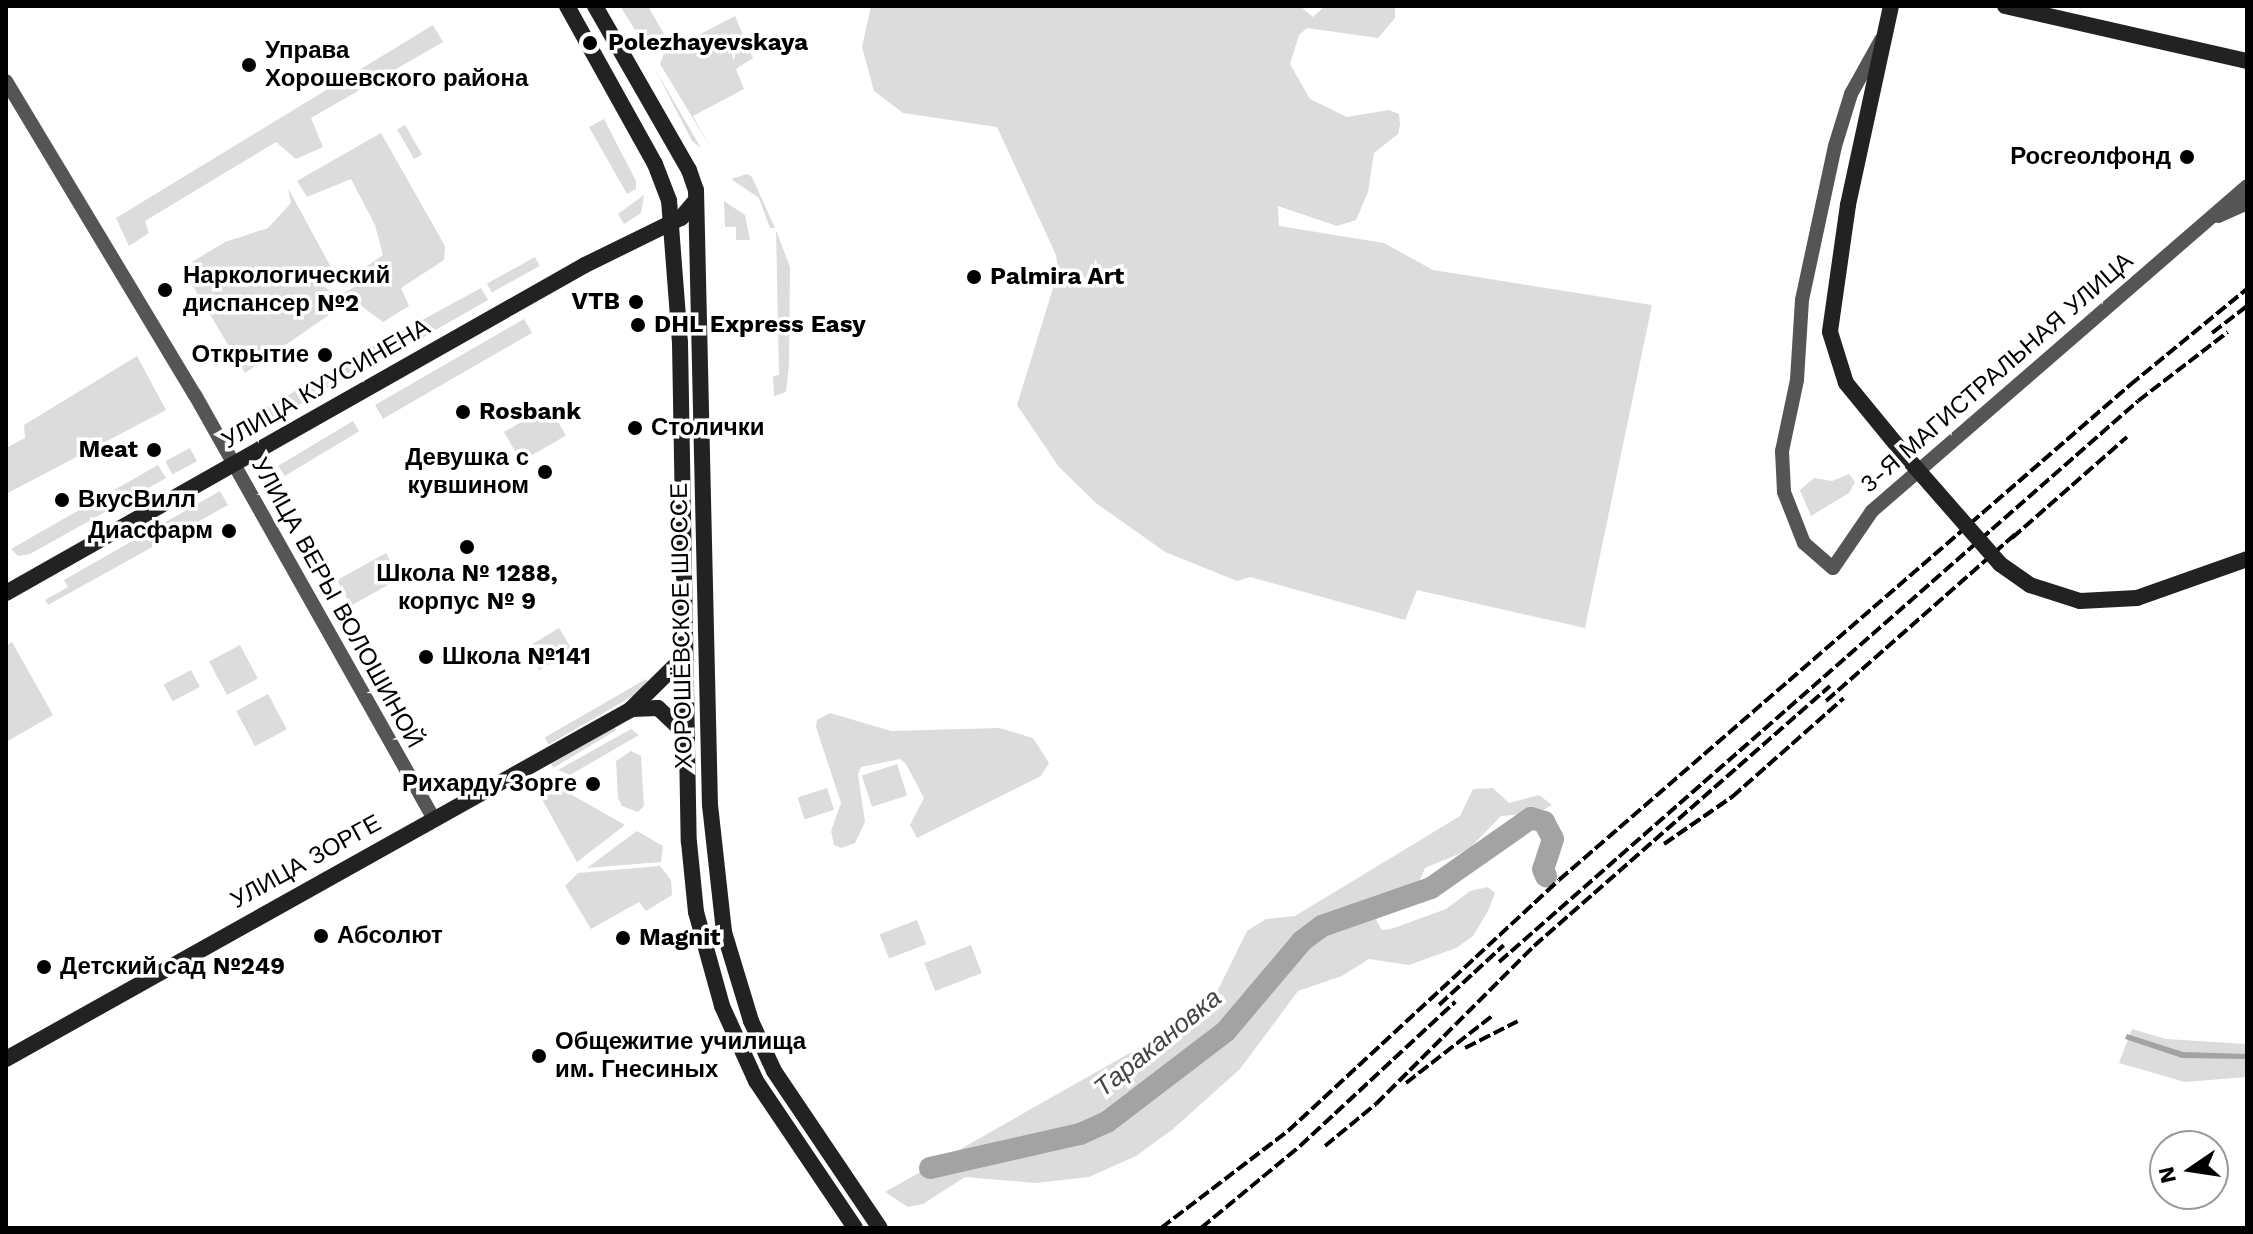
<!DOCTYPE html>
<meta charset="utf-8">
<style>
body{margin:0}
#map{position:relative;width:2253px;height:1234px;overflow:hidden;background:#fff;font-family:"Work Sans",sans-serif}
div>[style]{position:absolute}
[style*='--x']{left:calc(var(--x)*1px);top:calc(var(--y)*1px);width:calc(var(--w)*1px);rotate:calc(var(--a)*1deg)}
.green>*{inset:0;background:#dcdcdc;transform-origin:0 0}
.water>*{inset:0;background:#a3a3a3}
.river>*{height:22px;margin:-11px;padding:0 11px;transform-origin:11px;border-radius:11px;background:#a3a3a3}
.street>*{height:14px;margin:-7px;padding:0 7px;transform-origin:7px;border-radius:7px;background:#555}
.secondary>*{height:16px;margin:-8px;padding:0 8px;transform-origin:8px;border-radius:8px;background:#222}
.rail>*{height:4px;margin-top:-2px;transform-origin:0;background:repeating-linear-gradient(90deg,#000 0 12px,transparent 0 16px)}
.secondary-bridge>*{height:16px;margin:-8px;padding:0 8px;transform-origin:8px;border-radius:8px;background:#222}
.dots>*{width:22px;height:22px;translate:-50% -50%;box-sizing:border-box;border:4px solid #fff;border-radius:50%}
span{translate:-50% -50%;white-space:nowrap;text-align:center;line-height:1.15;-webkit-text-stroke:7px #fff;paint-order:stroke}
.poi-label{font-size:24px;color:#000;font-weight:700}
.left{translate:0 -50%;text-align:left}
.right{translate:-100% -50%;text-align:right}
.street-label{font-size:24px;color:#000}
.water-label{font-size:26px;color:#444;font-style:italic}
.frame{position:absolute;inset:0;border:8px solid #000;pointer-events:none}
.north{position:absolute;left:2149px;top:1130px;width:80px;height:80px;box-sizing:border-box;background:#fff;border:2px solid #999;border-radius:50%;rotate:257deg;font-size:22px;font-weight:700;line-height:32px;text-align:center;color:#000}
.north::after{content:'';display:block;margin:auto;width:28px;height:36px;background:#000;clip-path:polygon(50% 0,100% 100%,50% 72%,0 100%)}
</style>
<div id="map">
<div class="green">
<div style="clip-path:polygon(620px 6px,648px 6px,665px 36px,663px 43px,647px 49px)"></div>
<div style="clip-path:polygon(871px 6px,1300px 6px,1313px 17px,1325px 6px,1395px 6px,1395px 18px,1378px 38px,1307px 28px,1299px 35px,1290px 64px,1310px 99px,1347px 117px,1389px 110px,1399px 114px,1400px 124px,1398px 134px,1374px 153px,1368px 192px,1356px 220px,1337px 226px,1278px 206px,1279px 226px,1384px 243px,1433px 270px,1652px 305px,1585px 628px,1417px 590px,1405px 620px,1250px 577px,1237px 581px,1165px 552px,1096px 503px,1059px 467px,1017px 405px,1058px 272px,1056px 255px,997px 127px,903px 113px,874px 91px,862px 47px)"></div>
<div style="clip-path:polygon(735px 16px,753px 58px,736px 69px,744px 89px,693px 116px,711px 148px,660px 64px,664px 53px)"></div>
<div style="clip-path:polygon(433px 25px,443px 42px,311px 118px,323px 147px,296px 159px,276px 142px,145px 221px,149px 233px,129px 246px,116px 218px)"></div>
<div style="clip-path:polygon(655px 69px,701px 148px,692px 141px)"></div>
<div style="clip-path:polygon(604px 119px,636px 181px,636px 189px,627px 194px,589px 127px)"></div>
<div style="left:405px;top:125px;width:34px;height:9px;rotate:60deg"></div>
<div style="clip-path:polygon(381px 133px,445px 246px,444px 260px,401px 288px,409px 306px,383px 322px,352px 299px,245px 373px,182px 268px,225px 242px,268px 228px,291px 203px,288px 188px,333px 271px,318px 281px,337px 297px,364px 281px,364px 268px,383px 255px,375px 225px,351px 179px,307px 197px,297px 181px)"></div>
<div style="clip-path:polygon(747px 174px,752px 177px,775px 228px,770px 228px,759px 198px,731px 179px)"></div>
<div style="clip-path:polygon(644px 195px,641px 213px,624px 224px,618px 214px)"></div>
<div style="clip-path:polygon(724px 201px,745px 215px,750px 240px,736px 240px,736px 227px,725px 227px)"></div>
<div style="clip-path:polygon(776px 230px,790px 267px,789px 364px,786px 392px,774px 396px,773px 376px,779px 375px)"></div>
<div style="left:535px;top:257px;width:10px;height:55px;rotate:61deg"></div>
<div style="clip-path:polygon(481px 288px,488px 300px,420px 339px,405px 337px,402px 331px)"></div>
<div style="left:524px;top:319px;width:16px;height:172px;rotate:60deg"></div>
<div style="left:387px;top:338px;width:14px;height:145px;rotate:60deg"></div>
<div style="clip-path:polygon(137px 356px,166px 410px,6px 494px,6px 448px,25px 438px,24px 425px)"></div>
<div style="left:549px;top:406px;width:34px;height:52px;rotate:60deg"></div>
<div style="left:353px;top:421px;width:12px;height:87px;rotate:59deg"></div>
<div style="left:190px;top:448px;width:15px;height:28px;rotate:62deg"></div>
<div style="clip-path:polygon(158px 465px,166px 478px,30px 554px,18px 556px,11px 549px)"></div>
<div style="clip-path:polygon(1849px 474px,1855px 482px,1849px 493px,1811px 516px,1800px 490px,1814px 478px,1832px 481px)"></div>
<div style="clip-path:polygon(220px 491px,228px 505px,48px 605px,45px 600px,68px 587px,64px 580px)"></div>
<div style="left:386px;top:553px;width:29px;height:56px;rotate:61deg"></div>
<div style="left:559px;top:628px;width:26px;height:39px;rotate:59deg"></div>
<div style="clip-path:polygon(12px 642px,53px 715px,6px 742px,6px 646px)"></div>
<div style="left:240px;top:645px;width:38px;height:35px;rotate:62deg"></div>
<div style="left:191px;top:670px;width:19px;height:31px;rotate:62deg"></div>
<div style="left:646px;top:679px;width:8px;height:117px;rotate:60deg"></div>
<div style="left:268px;top:694px;width:40px;height:36px;rotate:62deg"></div>
<div style="clip-path:polygon(830px 713px,891px 731px,999px 728px,1033px 738px,1049px 763px,1041px 776px,917px 838px,910px 825px,924px 798px,906px 764px,900px 759px,861px 767px,858px 775px,865px 822px,855px 843px,841px 848px,834px 845px,831px 831px,841px 803px,816px 727px,817px 720px)"></div>
<div style="left:613px;top:725px;width:6px;height:73px;rotate:59deg"></div>
<div style="clip-path:polygon(631px 729px,639px 735px,570px 775px,558px 770px)"></div>
<div style="clip-path:polygon(631px 751px,641px 756px,644px 806px,638px 812px,622px 806px,618px 798px,616px 761px)"></div>
<div style="left:897px;top:764px;width:33px;height:37px;rotate:72deg"></div>
<div style="clip-path:polygon(551px 783px,625px 825px,577px 862px,537px 790px)"></div>
<div style="left:827px;top:788px;width:23px;height:31px;rotate:72deg"></div>
<div style="clip-path:polygon(1493px 788px,1509px 803px,1539px 795px,1552px 805px,1538px 813px,1501px 816px,1468px 850px,1425px 868px,1418px 885px,1374px 904px,1377px 922px,1382px 930px,1391px 929px,1446px 909px,1470px 891px,1488px 887px,1495px 893px,1488px 911px,1473px 936px,1456px 948px,1409px 965px,1369px 959px,1342px 976px,1298px 991px,1240px 1069px,1173px 1129px,1136px 1156px,1089px 1177px,1036px 1183px,965px 1177px,923px 1204px,908px 1207px,885px 1192px,1209px 1008px,1247px 931px,1266px 919px,1295px 916px,1460px 816px,1473px 789px)"></div>
<div style="clip-path:polygon(637px 831px,663px 846px,661px 862px,587px 868px)"></div>
<div style="clip-path:polygon(660px 866px,671px 880px,672px 895px,646px 911px,639px 902px,591px 929px,565px 886px,578px 873px)"></div>
<div style="left:917px;top:920px;width:26px;height:40px;rotate:69deg"></div>
<div style="left:971px;top:945px;width:30px;height:50px;rotate:69deg"></div>
<div style="clip-path:polygon(2132px 1029px,2166px 1039px,2247px 1044px,2247px 1077px,2185px 1082px,2119px 1063px)"></div>
</div>
<div class="water">
<div style="clip-path:polygon(2127px 1034px,2183px 1052px,2247px 1054px,2247px 1059px,2182px 1058px,2125px 1039px)"></div>
</div>
<div class="river">
<div style="--x:930;--y:1168;--w:154;--a:-12.8"></div>
<div style="--x:1080;--y:1134;--w:30;--a:-24"></div>
<div style="--x:1107;--y:1122;--w:150;--a:-37.4"></div>
<div style="--x:1226;--y:1031;--w:118;--a:-49.8"></div>
<div style="--x:1302;--y:941;--w:25;--a:-37"></div>
<div style="--x:1322;--y:926;--w:115;--a:-19.2"></div>
<div style="--x:1431;--y:888;--w:122;--a:-35"></div>
<div style="--x:1531;--y:818;--w:14;--a:17"></div>
<div style="--x:1544;--y:822;--w:19;--a:62"></div>
<div style="--x:1553;--y:839;--w:32;--a:108"></div>
<div style="--x:1543;--y:869;--w:8;--a:67"></div>
</div>
<div class="street">
<div style="--x:1881;--y:40;--w:62;--a:119.1"></div>
<div style="--x:1851;--y:94;--w:54;--a:107.1"></div>
<div style="--x:1835;--y:146;--w:157;--a:102.1"></div>
<div style="--x:1802;--y:300;--w:80;--a:93.6"></div>
<div style="--x:1797;--y:380;--w:73;--a:101.9"></div>
<div style="--x:1782;--y:451;--w:41;--a:87.2"></div>
<div style="--x:1784;--y:492;--w:55;--a:68.6"></div>
<div style="--x:1804;--y:543;--w:38;--a:41"></div>
<div style="--x:1833;--y:568;--w:69;--a:-55.6"></div>
<div style="--x:1872;--y:511;--w:496;--a:-40.9"></div>
<div style="--x:6;--y:81;--w:366;--a:59"></div>
<div style="--x:195;--y:395;--w:485;--a:60.6"></div>
<div style="--x:2218;--y:216;--w:32;--a:-24"></div>
</div>
<div class="secondary">
<div style="--x:567;--y:6;--w:181;--a:60.9"></div>
<div style="--x:655;--y:164;--w:39;--a:69"></div>
<div style="--x:669;--y:200;--w:143;--a:85.6"></div>
<div style="--x:680;--y:343;--w:499;--a:89"></div>
<div style="--x:689;--y:842;--w:70;--a:84.3"></div>
<div style="--x:696;--y:912;--w:98;--a:74.5"></div>
<div style="--x:722;--y:1006;--w:82;--a:65.6"></div>
<div style="--x:756;--y:1081;--w:177;--a:56"></div>
<div style="--x:595;--y:6;--w:189;--a:60.2"></div>
<div style="--x:689;--y:170;--w:21;--a:71"></div>
<div style="--x:696;--y:190;--w:615;--a:88.7"></div>
<div style="--x:710;--y:805;--w:128;--a:83.7"></div>
<div style="--x:724;--y:932;--w:93;--a:73.1"></div>
<div style="--x:751;--y:1021;--w:55;--a:65.3"></div>
<div style="--x:774;--y:1071;--w:189;--a:56"></div>
<div style="--x:1891;--y:6;--w:204;--a:102.2"></div>
<div style="--x:1848;--y:205;--w:128;--a:98.1"></div>
<div style="--x:1830;--y:332;--w:53;--a:72.6"></div>
<div style="--x:1846;--y:383;--w:99;--a:50.7"></div>
<div style="--x:2005;--y:6;--w:248;--a:12.8"></div>
<div style="--x:6;--y:593;--w:665;--a:-29.53"></div>
<div style="--x:585;--y:265;--w:107;--a:-26.1"></div>
<div style="--x:681;--y:218;--w:23;--a:-50"></div>
<div style="--x:2137;--y:598;--w:117;--a:-19.5"></div>
<div style="--x:632;--y:709;--w:26;--a:-2"></div>
<div style="--x:658;--y:708;--w:40;--a:43"></div>
<div style="--x:6;--y:1059;--w:715;--a:-29.22"></div>
<div style="--x:630;--y:710;--w:77;--a:-44.5"></div>
</div>
<div class="rail">
<div style="--x:2212;--y:333;--w:44;--a:-37.6"></div>
<div style="--x:2012;--y:538;--w:153;--a:-41.3"></div>
<div style="--x:1826;--y:701;--w:256;--a:-41.4"></div>
<div style="--x:1664;--y:844;--w:83;--a:-34.7"></div>
<div style="--x:1732;--y:797;--w:149;--a:-41.5"></div>
<div style="--x:1499;--y:962;--w:850;--a:-41.28"></div>
<div style="--x:2138;--y:401;--w:113;--a:-37.5"></div>
<div style="--x:1439;--y:1005;--w:88;--a:-42.7"></div>
<div style="--x:1465;--y:1048;--w:59;--a:-27"></div>
<div style="--x:1406;--y:1083;--w:109;--a:-37.9"></div>
<div style="--x:1325;--y:1146;--w:66;--a:-39.5"></div>
<div style="--x:1376;--y:1104;--w:223;--a:-45"></div>
<div style="--x:1534;--y:946;--w:394;--a:-41.3"></div>
<div style="--x:1161;--y:1228;--w:160;--a:-37.4"></div>
<div style="--x:1288;--y:1131;--w:369;--a:-42.8"></div>
<div style="--x:1559;--y:880;--w:756;--a:-40.92"></div>
<div style="--x:2130;--y:385;--w:151;--a:-39.4"></div>
<div style="--x:1201;--y:1228;--w:129;--a:-39.6"></div>
<div style="--x:1300;--y:1146;--w:212;--a:-42.9"></div>
</div>
<div class="secondary-bridge">
<div style="--x:1909;--y:460;--w:138;--a:48.8"></div>
<div style="--x:2000;--y:564;--w:37;--a:35"></div>
<div style="--x:2030;--y:585;--w:52;--a:17.7"></div>
<div style="--x:2080;--y:601;--w:57;--a:-3"></div>
</div>
<div class="dots">
<div style="left:590px;top:43px;background:#000"></div>
<div style="left:249px;top:65px;background:#000"></div>
<div style="left:2187px;top:157px;background:#000"></div>
<div style="left:974px;top:277px;background:#000"></div>
<div style="left:165px;top:290px;background:#000"></div>
<div style="left:636px;top:302px;background:#000"></div>
<div style="left:638px;top:325px;background:#000"></div>
<div style="left:325px;top:355px;background:#000"></div>
<div style="left:463px;top:412px;background:#000"></div>
<div style="left:635px;top:428px;background:#000"></div>
<div style="left:154px;top:450px;background:#000"></div>
<div style="left:545px;top:472px;background:#000"></div>
<div style="left:62px;top:500px;background:#000"></div>
<div style="left:229px;top:531px;background:#000"></div>
<div style="left:467px;top:547px;background:#000"></div>
<div style="left:426px;top:657px;background:#000"></div>
<div style="left:593px;top:784px;background:#000"></div>
<div style="left:321px;top:936px;background:#000"></div>
<div style="left:623px;top:938px;background:#000"></div>
<div style="left:44px;top:967px;background:#000"></div>
<div style="left:539px;top:1056px;background:#000"></div>
</div>
<div class="poi-label">
<span class="left" style="left:608px;top:43px">Polezhayevskaya</span>
<span class="left" style="left:265px;top:65px">Управа<br>Хорошевского района</span>
<span class="right" style="left:2171px;top:157px">Росгеолфонд</span>
<span class="left" style="left:183px;top:290px">Наркологический<br>диспансер №2</span>
<span class="left" style="left:990px;top:277px">Palmira Art</span>
<span class="right" style="left:620px;top:302px">VTB</span>
<span class="left" style="left:654px;top:325px">DHL Express Easy</span>
<span class="right" style="left:309px;top:355px">Открытие</span>
<span class="left" style="left:479px;top:412px">Rosbank</span>
<span class="left" style="left:651px;top:428px">Столички</span>
<span class="right" style="left:138px;top:450px">Meat</span>
<span class="right" style="left:529px;top:472px">Девушка с<br>кувшином</span>
<span class="left" style="left:78px;top:500px">ВкусВилл</span>
<span class="right" style="left:213px;top:531px">Диасфарм</span>
<span style="left:467px;top:588px">Школа № 1288,<br>корпус № 9</span>
<span class="left" style="left:442px;top:657px">Школа №141</span>
<span class="right" style="left:577px;top:784px">Рихарду Зорге</span>
<span class="left" style="left:337px;top:936px">Абсолют</span>
<span class="left" style="left:639px;top:938px">Magnit</span>
<span class="left" style="left:60px;top:967px">Детский сад №249</span>
<span class="left" style="left:555px;top:1056px">Общежитие училища<br>им. Гнесиных</span>
</div>
<div class="street-label">
<span style="left:1997px;top:373px;rotate:-41deg">3-Я МАГИСТРАЛЬНАЯ УЛИЦА</span>
<span style="left:326px;top:384px;rotate:-30deg">УЛИЦА КУУСИНЕНА</span>
<span style="left:337px;top:603px;rotate:61deg">УЛИЦА ВЕРЫ ВОЛОШИНОЙ</span>
<span style="left:682px;top:626px;rotate:-91deg">ХОРОШЁВСКОЕ ШОССЕ</span>
<span style="left:306px;top:862px;rotate:-29deg">УЛИЦА ЗОРГЕ</span>
</div>
<div class="water-label">
<span style="left:1158px;top:1043px;rotate:-39deg">Таракановка</span>
</div>
<div class="frame"></div>
<div class="north">N</div>
</div>
